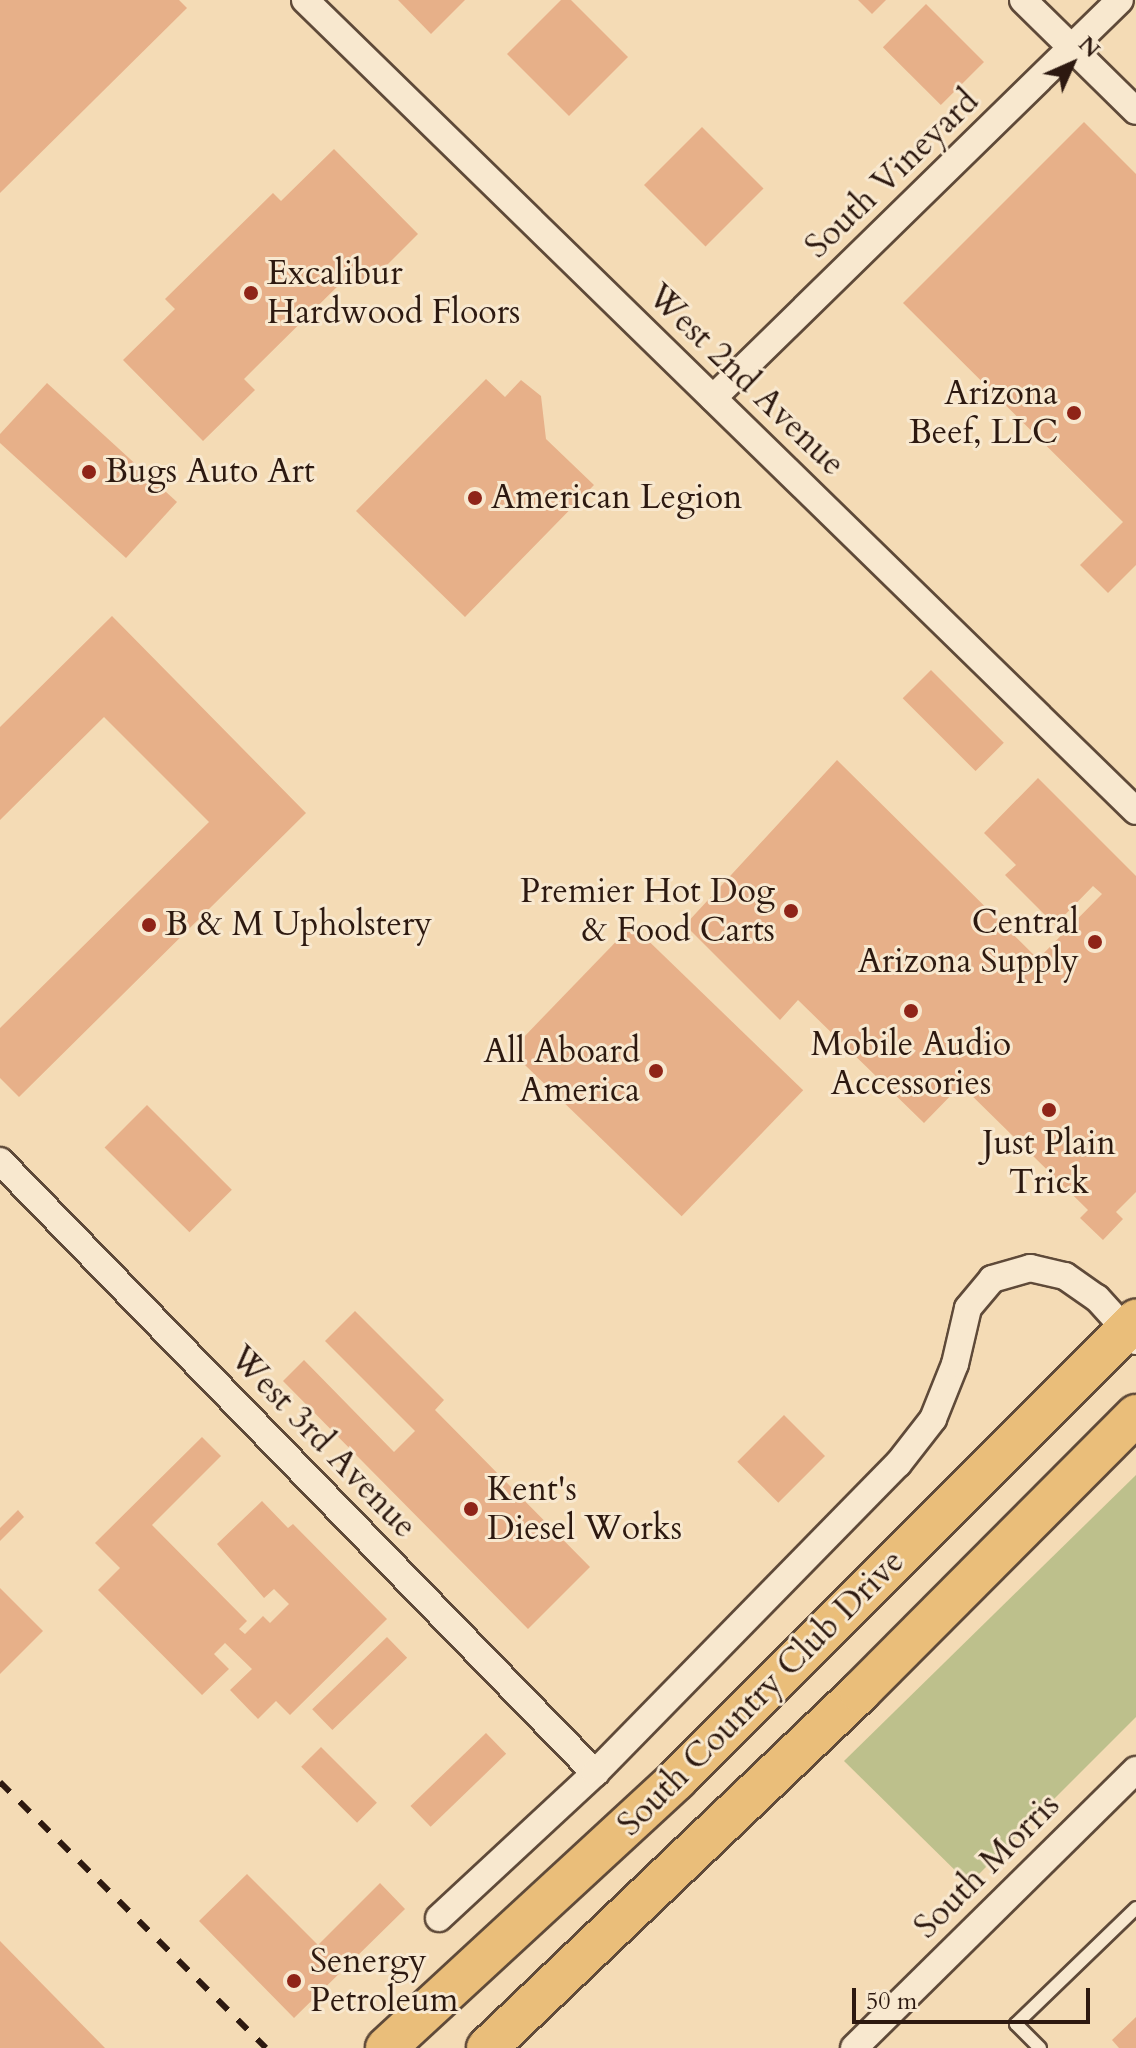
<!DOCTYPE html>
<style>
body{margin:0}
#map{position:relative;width:1136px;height:2048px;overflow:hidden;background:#f4dbb5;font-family:Cardo,serif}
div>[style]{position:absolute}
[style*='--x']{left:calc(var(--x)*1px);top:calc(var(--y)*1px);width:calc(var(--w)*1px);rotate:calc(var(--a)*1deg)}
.green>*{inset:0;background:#bdc08c}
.building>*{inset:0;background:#e7b089;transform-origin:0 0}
.roads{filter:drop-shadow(2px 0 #5f4a39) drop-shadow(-2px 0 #5f4a39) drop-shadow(0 2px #5f4a39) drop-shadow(0 -2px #5f4a39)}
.lane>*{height:12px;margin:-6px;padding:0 6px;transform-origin:6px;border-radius:6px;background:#f8e8cf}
.street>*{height:26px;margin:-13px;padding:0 13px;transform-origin:13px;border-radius:13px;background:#f8e8cf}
.primary>*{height:40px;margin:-20px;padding:0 20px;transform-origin:20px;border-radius:20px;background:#eabe7a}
.rail>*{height:6px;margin-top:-3px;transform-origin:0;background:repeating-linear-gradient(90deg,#2d1910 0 14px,transparent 0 28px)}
.dots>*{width:22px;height:22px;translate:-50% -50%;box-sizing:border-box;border:4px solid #f8e8cf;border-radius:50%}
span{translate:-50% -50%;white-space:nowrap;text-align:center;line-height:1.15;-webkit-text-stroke:6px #f8e8cf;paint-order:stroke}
.street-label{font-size:34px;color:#2d1910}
.poi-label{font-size:34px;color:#2d1910}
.left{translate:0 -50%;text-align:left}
.right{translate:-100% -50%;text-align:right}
.north{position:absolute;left:1032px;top:24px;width:80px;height:80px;-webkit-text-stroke:6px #f8e8cf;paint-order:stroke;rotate:45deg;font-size:22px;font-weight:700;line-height:32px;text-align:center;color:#2d1910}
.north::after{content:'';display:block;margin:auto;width:28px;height:36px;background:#2d1910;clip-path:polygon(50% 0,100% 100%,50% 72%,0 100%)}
.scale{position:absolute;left:852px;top:1988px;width:238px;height:36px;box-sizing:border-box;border:4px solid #2d1910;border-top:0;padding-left:10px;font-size:24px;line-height:28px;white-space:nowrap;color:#2d1910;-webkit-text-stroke:6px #f8e8cf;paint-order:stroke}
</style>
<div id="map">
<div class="green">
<div style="clip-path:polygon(1136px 1475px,1136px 1717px,969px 1884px,844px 1761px)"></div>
</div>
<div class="building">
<div style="clip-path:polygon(0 0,179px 0,187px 8px,0 193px)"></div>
<div style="clip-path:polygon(398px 0,465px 0,431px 34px)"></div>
<div style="clip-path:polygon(561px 0,571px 0,628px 57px,569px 116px,507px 54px)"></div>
<div style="clip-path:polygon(858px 0,886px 0,872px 14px)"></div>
<div style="left:926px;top:4px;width:82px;height:61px;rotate:45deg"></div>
<div style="clip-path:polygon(1084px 122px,1136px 174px,1136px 565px,1108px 593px,1080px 565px,1123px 522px,903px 303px)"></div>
<div style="left:702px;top:127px;width:87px;height:82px;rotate:45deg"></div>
<div style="clip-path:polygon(334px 149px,418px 234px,365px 287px,351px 273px,244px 379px,255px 390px,203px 441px,123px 360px,175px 309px,165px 299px,273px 193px,281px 201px)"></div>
<div style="clip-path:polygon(486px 379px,505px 397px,521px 380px,541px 396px,546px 439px,594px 485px,465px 617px,356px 511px)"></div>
<div style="clip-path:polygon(47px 383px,177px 502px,126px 558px,0 443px,0 434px)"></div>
<div style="clip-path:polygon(112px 616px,306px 813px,19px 1097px,0 1078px,0 1028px,209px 822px,104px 717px,0 820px,0 727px)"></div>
<div style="left:931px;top:670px;width:103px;height:40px;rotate:45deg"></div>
<div style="clip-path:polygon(837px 760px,1038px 959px,1102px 894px,1093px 886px,1055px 925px,1005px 875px,1016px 865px,984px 833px,1038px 778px,1136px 876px,1136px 1192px,1116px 1212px,1123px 1219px,1103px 1240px,1080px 1218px,1088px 1210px,961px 1085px,924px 1123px,798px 1000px,780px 1020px,685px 925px)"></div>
<div style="left:632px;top:925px;width:238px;height:175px;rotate:44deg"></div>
<div style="left:147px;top:1105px;width:120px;height:60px;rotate:45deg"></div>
<div style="clip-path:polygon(355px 1311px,444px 1400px,435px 1410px,590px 1567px,528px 1629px,283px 1381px,304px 1360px,394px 1452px,415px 1431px,325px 1341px)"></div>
<div style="left:784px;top:1415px;width:58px;height:66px;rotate:45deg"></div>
<div style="clip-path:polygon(202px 1437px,221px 1456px,152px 1525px,247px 1621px,239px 1629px,245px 1634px,263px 1616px,270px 1623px,289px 1604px,274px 1589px,264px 1598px,217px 1544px,262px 1501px,288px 1528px,293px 1524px,387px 1619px,290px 1715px,276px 1701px,258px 1719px,230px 1690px,252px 1669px,225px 1643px,214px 1654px,229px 1669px,202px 1695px,98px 1590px,120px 1568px,95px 1543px)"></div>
<div style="clip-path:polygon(18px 1510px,24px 1517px,0 1541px,0 1528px)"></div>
<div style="clip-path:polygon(0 1588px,43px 1631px,0 1674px)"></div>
<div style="left:387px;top:1637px;width:29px;height:104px;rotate:46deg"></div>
<div style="left:486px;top:1733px;width:29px;height:105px;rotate:46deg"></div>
<div style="left:321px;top:1747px;width:79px;height:28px;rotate:45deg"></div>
<div style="clip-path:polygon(247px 1874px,318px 1945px,380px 1883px,405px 1909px,294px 2018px,199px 1921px)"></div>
<div style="clip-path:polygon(0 1941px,105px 2048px,0 2048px)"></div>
<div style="clip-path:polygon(1136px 2017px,1136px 2048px,1119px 2048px,1112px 2040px)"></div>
</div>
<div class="roads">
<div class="lane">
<div style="--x:1040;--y:2048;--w:34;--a:-135"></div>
<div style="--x:1016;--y:2024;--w:167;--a:-44"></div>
</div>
<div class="street">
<div style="--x:305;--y:0;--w:1161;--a:44.3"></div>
<div style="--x:1023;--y:0;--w:158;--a:44.5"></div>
<div style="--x:713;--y:398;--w:569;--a:-44.36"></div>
<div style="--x:0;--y:1161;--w:854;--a:45.81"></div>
<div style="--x:439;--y:1918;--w:213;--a:-42.9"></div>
<div style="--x:595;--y:1773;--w:433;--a:-45.6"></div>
<div style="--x:898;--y:1464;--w:57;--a:-52.1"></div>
<div style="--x:933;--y:1419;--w:59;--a:-68.2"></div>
<div style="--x:955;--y:1364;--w:57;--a:-76.9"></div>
<div style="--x:968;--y:1308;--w:38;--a:-50"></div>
<div style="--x:992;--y:1279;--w:40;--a:-16"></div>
<div style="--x:1030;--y:1268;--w:36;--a:13"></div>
<div style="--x:1065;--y:1276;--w:39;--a:35"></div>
<div style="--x:1097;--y:1298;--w:58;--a:47.8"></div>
<div style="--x:854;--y:2048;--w:396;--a:-44.6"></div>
</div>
<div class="primary">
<div style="--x:386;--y:2048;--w:395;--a:-42.7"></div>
<div style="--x:676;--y:1780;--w:651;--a:-45"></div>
<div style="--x:487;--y:2048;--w:516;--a:-43.66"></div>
<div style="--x:860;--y:1692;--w:391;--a:-45.1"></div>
</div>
</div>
<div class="rail">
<div style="--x:0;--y:1782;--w:376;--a:45"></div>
</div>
<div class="dots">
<div style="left:251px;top:293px;background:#8f2418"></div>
<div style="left:1074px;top:413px;background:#8f2418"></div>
<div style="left:89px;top:472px;background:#8f2418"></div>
<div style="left:475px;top:498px;background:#8f2418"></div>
<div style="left:791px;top:911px;background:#8f2418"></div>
<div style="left:149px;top:925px;background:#8f2418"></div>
<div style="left:1095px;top:942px;background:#8f2418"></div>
<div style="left:911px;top:1011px;background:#8f2418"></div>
<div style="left:656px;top:1071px;background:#8f2418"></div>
<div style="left:1049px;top:1110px;background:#8f2418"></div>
<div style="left:471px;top:1509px;background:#8f2418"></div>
<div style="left:294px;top:1981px;background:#8f2418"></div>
</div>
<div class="street-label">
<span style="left:892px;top:174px;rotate:-44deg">South Vineyard</span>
<span style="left:746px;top:380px;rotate:44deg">West 2nd Avenue</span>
<span style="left:323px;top:1442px;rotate:46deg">West 3rd Avenue</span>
<span style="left:761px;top:1693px;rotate:-45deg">South Country Club Drive</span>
<span style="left:987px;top:1866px;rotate:-45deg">South Morris</span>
</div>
<div class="poi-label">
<span class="left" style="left:267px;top:293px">Excalibur<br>Hardwood Floors</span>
<span class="right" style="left:1058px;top:413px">Arizona<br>Beef, LLC</span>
<span class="left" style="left:105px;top:472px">Bugs Auto Art</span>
<span class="left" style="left:491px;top:498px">American Legion</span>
<span class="right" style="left:775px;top:911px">Premier Hot Dog<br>&amp; Food Carts</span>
<span class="right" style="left:1079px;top:942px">Central<br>Arizona Supply</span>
<span class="left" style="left:165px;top:925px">B &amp; M Upholstery</span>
<span style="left:911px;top:1064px">Mobile Audio<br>Accessories</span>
<span class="right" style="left:640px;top:1071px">All Aboard<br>America</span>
<span style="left:1049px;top:1163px">Just Plain<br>Trick</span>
<span class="left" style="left:487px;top:1509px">Kent's<br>Diesel Works</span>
<span class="left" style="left:310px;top:1981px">Senergy<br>Petroleum</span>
</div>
<div class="north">N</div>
<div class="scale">50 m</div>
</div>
